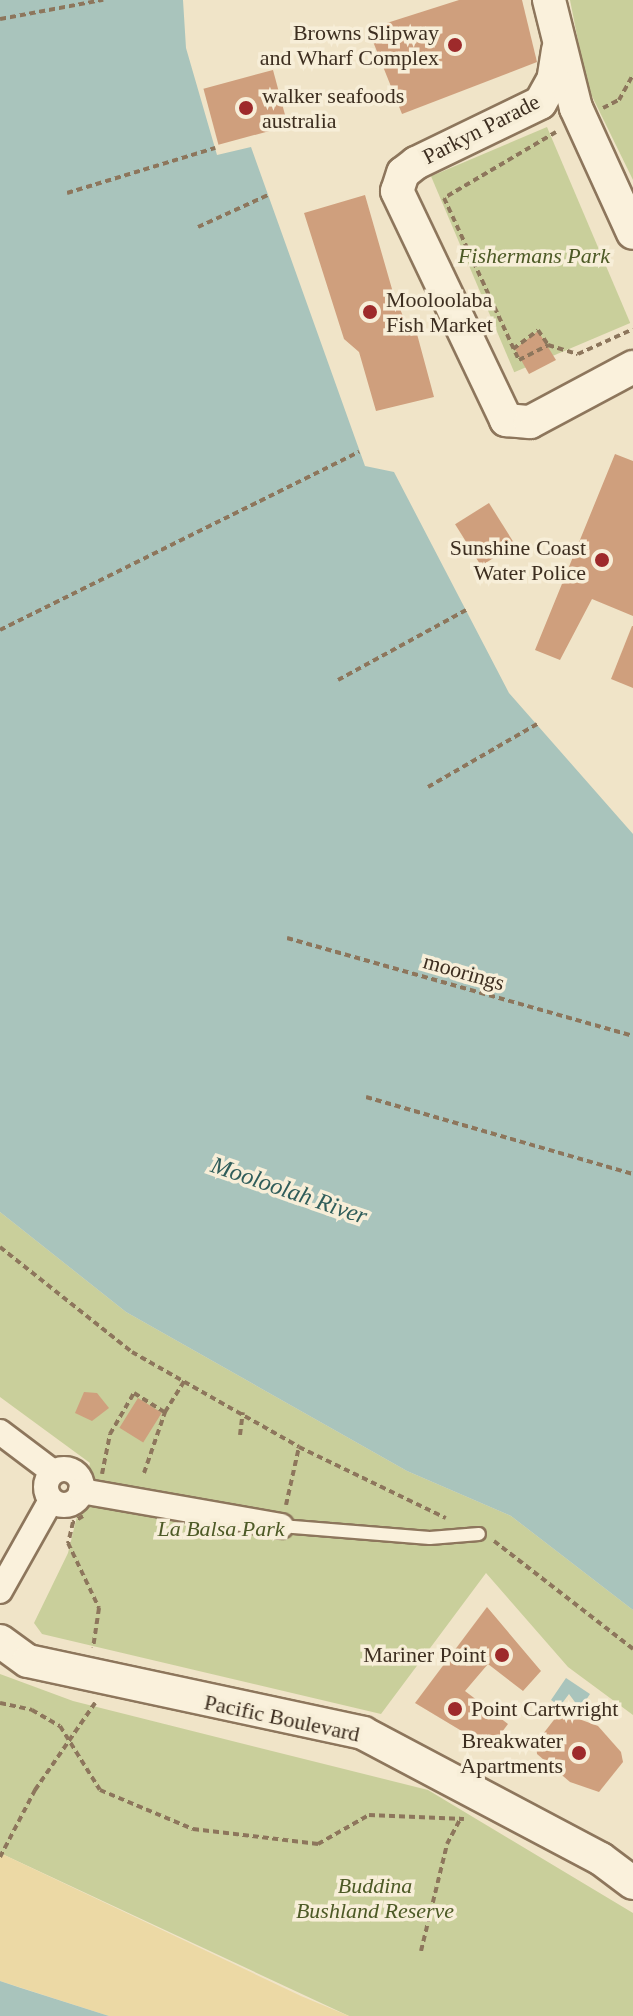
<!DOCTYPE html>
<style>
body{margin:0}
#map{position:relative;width:633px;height:2016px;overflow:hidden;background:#f0e4c8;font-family:Georgia,serif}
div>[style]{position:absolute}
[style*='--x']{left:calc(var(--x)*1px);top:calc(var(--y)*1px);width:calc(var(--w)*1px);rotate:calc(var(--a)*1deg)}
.green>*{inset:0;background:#c9cf9b;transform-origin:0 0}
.sand>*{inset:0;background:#ecd9a5}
.water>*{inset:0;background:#a9c4bc}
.building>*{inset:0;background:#cf9f7d;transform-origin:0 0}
.path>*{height:4px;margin-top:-2px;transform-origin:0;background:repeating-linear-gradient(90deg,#8d765c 0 6px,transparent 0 10px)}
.roads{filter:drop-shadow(2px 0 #8d765c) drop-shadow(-2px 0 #8d765c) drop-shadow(0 2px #8d765c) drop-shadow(0 -2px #8d765c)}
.service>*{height:12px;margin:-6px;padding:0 6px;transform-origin:6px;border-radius:6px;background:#faf1dc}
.minor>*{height:24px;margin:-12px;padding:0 12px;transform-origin:12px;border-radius:12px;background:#faf1dc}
.minor>.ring{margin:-12px;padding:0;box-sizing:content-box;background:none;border:24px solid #faf1dc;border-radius:50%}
.tertiary>*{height:32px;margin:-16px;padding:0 16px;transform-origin:16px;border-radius:16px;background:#faf1dc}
.dots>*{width:22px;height:22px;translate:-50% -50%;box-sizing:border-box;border:4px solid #f7eed8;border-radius:50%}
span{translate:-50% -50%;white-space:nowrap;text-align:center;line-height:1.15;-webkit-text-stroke:7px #f7eed8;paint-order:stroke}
.poi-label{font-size:22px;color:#3d2e20}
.right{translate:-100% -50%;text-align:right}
.left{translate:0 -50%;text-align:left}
.street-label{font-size:22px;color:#3d2e20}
.park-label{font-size:22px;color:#4d5a26;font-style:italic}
.water-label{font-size:24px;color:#2f5d5a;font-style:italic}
</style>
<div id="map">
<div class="green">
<div style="clip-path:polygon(570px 0,633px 0,633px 180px,587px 86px)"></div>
<div style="left:547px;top:127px;width:213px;height:126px;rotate:67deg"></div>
<div style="clip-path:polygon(0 1212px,126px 1312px,407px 1471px,511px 1516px,633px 1610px,633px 1715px,568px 1667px,486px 1573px,381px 1714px,42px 1634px,34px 1623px,68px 1553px,90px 1463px,0 1397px)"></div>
<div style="clip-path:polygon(0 1674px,73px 1701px,428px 1790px,633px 1913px,633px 2016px,349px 2016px,0 1853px)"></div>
</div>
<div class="sand">
<div style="clip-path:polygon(0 1853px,301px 1996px,349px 2016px,109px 2016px,0 1981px)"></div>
</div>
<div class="water">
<div style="clip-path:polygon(0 0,183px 0,186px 48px,217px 155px,251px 147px,365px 466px,394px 472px,509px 693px,633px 834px,633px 1610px,511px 1516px,407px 1471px,126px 1312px,0 1212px)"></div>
<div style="clip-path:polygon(566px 1678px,590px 1694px,580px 1709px,569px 1694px,560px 1706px,551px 1700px)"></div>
<div style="clip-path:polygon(0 1981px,21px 1988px,109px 2016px,0 2016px)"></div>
</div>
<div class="building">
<div style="clip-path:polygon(459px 0,522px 0,537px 62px,402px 114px,368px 29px)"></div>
<div style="left:273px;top:70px;width:58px;height:72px;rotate:75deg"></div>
<div style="clip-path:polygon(365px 195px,392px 289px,411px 336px,417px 334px,434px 397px,376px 411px,359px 352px,344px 339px,304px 213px)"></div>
<div style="clip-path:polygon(538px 331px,556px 360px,529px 374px,515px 349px)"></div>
<div style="clip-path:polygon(615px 454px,633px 461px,633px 616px,592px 599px,560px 660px,535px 650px)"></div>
<div style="left:489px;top:503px;width:49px;height:40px;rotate:58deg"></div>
<div style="clip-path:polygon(632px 626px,633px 626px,633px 688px,611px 679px)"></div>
<div style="clip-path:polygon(84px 1392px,97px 1393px,109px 1408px,92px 1421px,75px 1413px)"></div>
<div style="left:138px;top:1398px;width:28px;height:35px;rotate:32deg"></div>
<div style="clip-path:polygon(487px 1607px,541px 1671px,523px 1691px,488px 1664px,465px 1691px,508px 1724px,490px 1748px,415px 1703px)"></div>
<div style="clip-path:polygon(560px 1712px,598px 1726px,621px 1752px,623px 1762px,599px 1792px,570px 1782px,537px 1754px,536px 1743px)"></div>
</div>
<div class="path">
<div style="--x:0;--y:19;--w:105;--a:-10.5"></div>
<div style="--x:603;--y:108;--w:18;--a:-27"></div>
<div style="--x:619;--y:100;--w:29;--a:-61"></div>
<div style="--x:556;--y:132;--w:130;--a:149.5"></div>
<div style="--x:444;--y:198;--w:179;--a:65.2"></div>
<div style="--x:519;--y:360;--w:33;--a:-27"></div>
<div style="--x:548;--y:345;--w:31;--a:17"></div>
<div style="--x:578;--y:354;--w:60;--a:-24.4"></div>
<div style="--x:67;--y:193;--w:155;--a:-16.9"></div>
<div style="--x:198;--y:227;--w:77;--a:-24.6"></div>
<div style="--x:513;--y:349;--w:31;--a:-37"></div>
<div style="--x:538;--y:330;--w:18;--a:56"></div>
<div style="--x:0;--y:630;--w:401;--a:-26.4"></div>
<div style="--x:338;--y:680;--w:146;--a:-28.7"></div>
<div style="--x:428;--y:787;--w:126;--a:-30"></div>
<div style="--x:287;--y:938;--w:360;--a:15.8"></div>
<div style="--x:366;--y:1097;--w:278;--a:16.1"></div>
<div style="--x:0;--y:1247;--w:169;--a:38.5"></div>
<div style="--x:132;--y:1352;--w:192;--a:29.6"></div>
<div style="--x:299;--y:1447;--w:163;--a:25.8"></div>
<div style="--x:240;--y:1435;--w:23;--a:-83"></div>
<div style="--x:144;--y:1473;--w:65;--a:-71"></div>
<div style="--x:165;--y:1412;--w:39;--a:-58"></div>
<div style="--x:102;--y:1474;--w:41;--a:-78.7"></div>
<div style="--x:110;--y:1434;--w:48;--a:-59.7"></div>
<div style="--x:134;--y:1393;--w:36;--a:32"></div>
<div style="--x:286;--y:1505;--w:59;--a:-77.4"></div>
<div style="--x:83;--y:1516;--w:12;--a:149"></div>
<div style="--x:73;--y:1522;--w:22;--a:103"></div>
<div style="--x:68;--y:1543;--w:72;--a:64.5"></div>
<div style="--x:99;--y:1608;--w:40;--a:98.5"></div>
<div style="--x:494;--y:1541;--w:176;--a:37.8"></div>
<div style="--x:0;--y:1703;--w:33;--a:12"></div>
<div style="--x:32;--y:1710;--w:32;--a:30"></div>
<div style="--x:60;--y:1726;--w:75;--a:58"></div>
<div style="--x:100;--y:1790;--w:101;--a:22.8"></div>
<div style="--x:193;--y:1829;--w:126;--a:6.8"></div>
<div style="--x:318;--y:1844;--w:59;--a:-29.6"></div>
<div style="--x:369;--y:1815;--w:95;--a:2.4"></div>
<div style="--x:0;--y:1857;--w:76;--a:-62.4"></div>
<div style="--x:35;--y:1790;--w:106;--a:-55.4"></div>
<div style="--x:421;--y:1951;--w:110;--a:-76.3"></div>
<div style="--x:447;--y:1844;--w:30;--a:-62"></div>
</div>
<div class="roads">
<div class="service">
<div style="--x:281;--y:1526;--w:149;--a:4.6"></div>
<div style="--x:430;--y:1538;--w:49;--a:-4.7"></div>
</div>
<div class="minor">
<div style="--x:0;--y:1432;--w:66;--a:37"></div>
<div class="ring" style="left:46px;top:1469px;width:12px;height:12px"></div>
<div style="--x:81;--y:1491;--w:203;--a:9.9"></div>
<div style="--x:0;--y:1591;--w:104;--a:-60.7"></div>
</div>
<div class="tertiary">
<div style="--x:549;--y:0;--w:111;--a:76"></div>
<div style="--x:576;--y:108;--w:137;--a:65.5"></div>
<div style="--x:558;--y:50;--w:30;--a:99"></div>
<div style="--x:553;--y:80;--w:26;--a:119"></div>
<div style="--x:540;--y:103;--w:138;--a:154.2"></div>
<div style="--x:416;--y:163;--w:16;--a:142"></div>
<div style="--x:403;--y:173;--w:19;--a:108"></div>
<div style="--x:397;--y:191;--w:254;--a:64.5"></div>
<div style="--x:506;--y:420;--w:24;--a:5"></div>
<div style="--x:530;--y:422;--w:117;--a:-28.1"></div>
<div style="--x:0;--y:1641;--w:34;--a:36"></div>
<div style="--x:28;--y:1661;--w:343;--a:12.1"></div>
<div style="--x:363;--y:1733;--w:269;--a:27.9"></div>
<div style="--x:601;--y:1859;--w:40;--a:37"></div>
</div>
</div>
<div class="dots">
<div style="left:455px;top:45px;background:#9e2a2b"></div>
<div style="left:246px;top:108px;background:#9e2a2b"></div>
<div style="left:370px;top:312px;background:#9e2a2b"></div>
<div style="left:602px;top:560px;background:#9e2a2b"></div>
<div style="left:502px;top:1655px;background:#9e2a2b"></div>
<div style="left:455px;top:1709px;background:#9e2a2b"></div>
<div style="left:579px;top:1753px;background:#9e2a2b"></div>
</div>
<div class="poi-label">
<span class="right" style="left:439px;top:45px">Browns Slipway<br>and Wharf Complex</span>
<span class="left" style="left:262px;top:108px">walker seafoods<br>australia</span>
<span class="left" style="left:386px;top:312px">Mooloolaba<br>Fish Market</span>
<span class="right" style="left:586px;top:560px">Sunshine Coast<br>Water Police</span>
<span class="right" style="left:486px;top:1655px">Mariner Point</span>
<span class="left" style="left:471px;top:1709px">Point Cartwright</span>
<span class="right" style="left:563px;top:1753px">Breakwater<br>Apartments</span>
</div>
<div class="street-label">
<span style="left:481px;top:129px;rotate:-27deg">Parkyn Parade</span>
<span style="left:464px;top:972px;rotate:16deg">moorings</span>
<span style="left:282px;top:1718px;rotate:12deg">Pacific Boulevard</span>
</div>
<div class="park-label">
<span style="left:534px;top:256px">Fishermans Park</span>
<span style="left:221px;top:1529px">La Balsa Park</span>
<span style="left:375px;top:1898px">Buddina<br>Bushland Reserve</span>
</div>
<div class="water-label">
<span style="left:289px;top:1191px;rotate:19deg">Mooloolah River</span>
</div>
</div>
